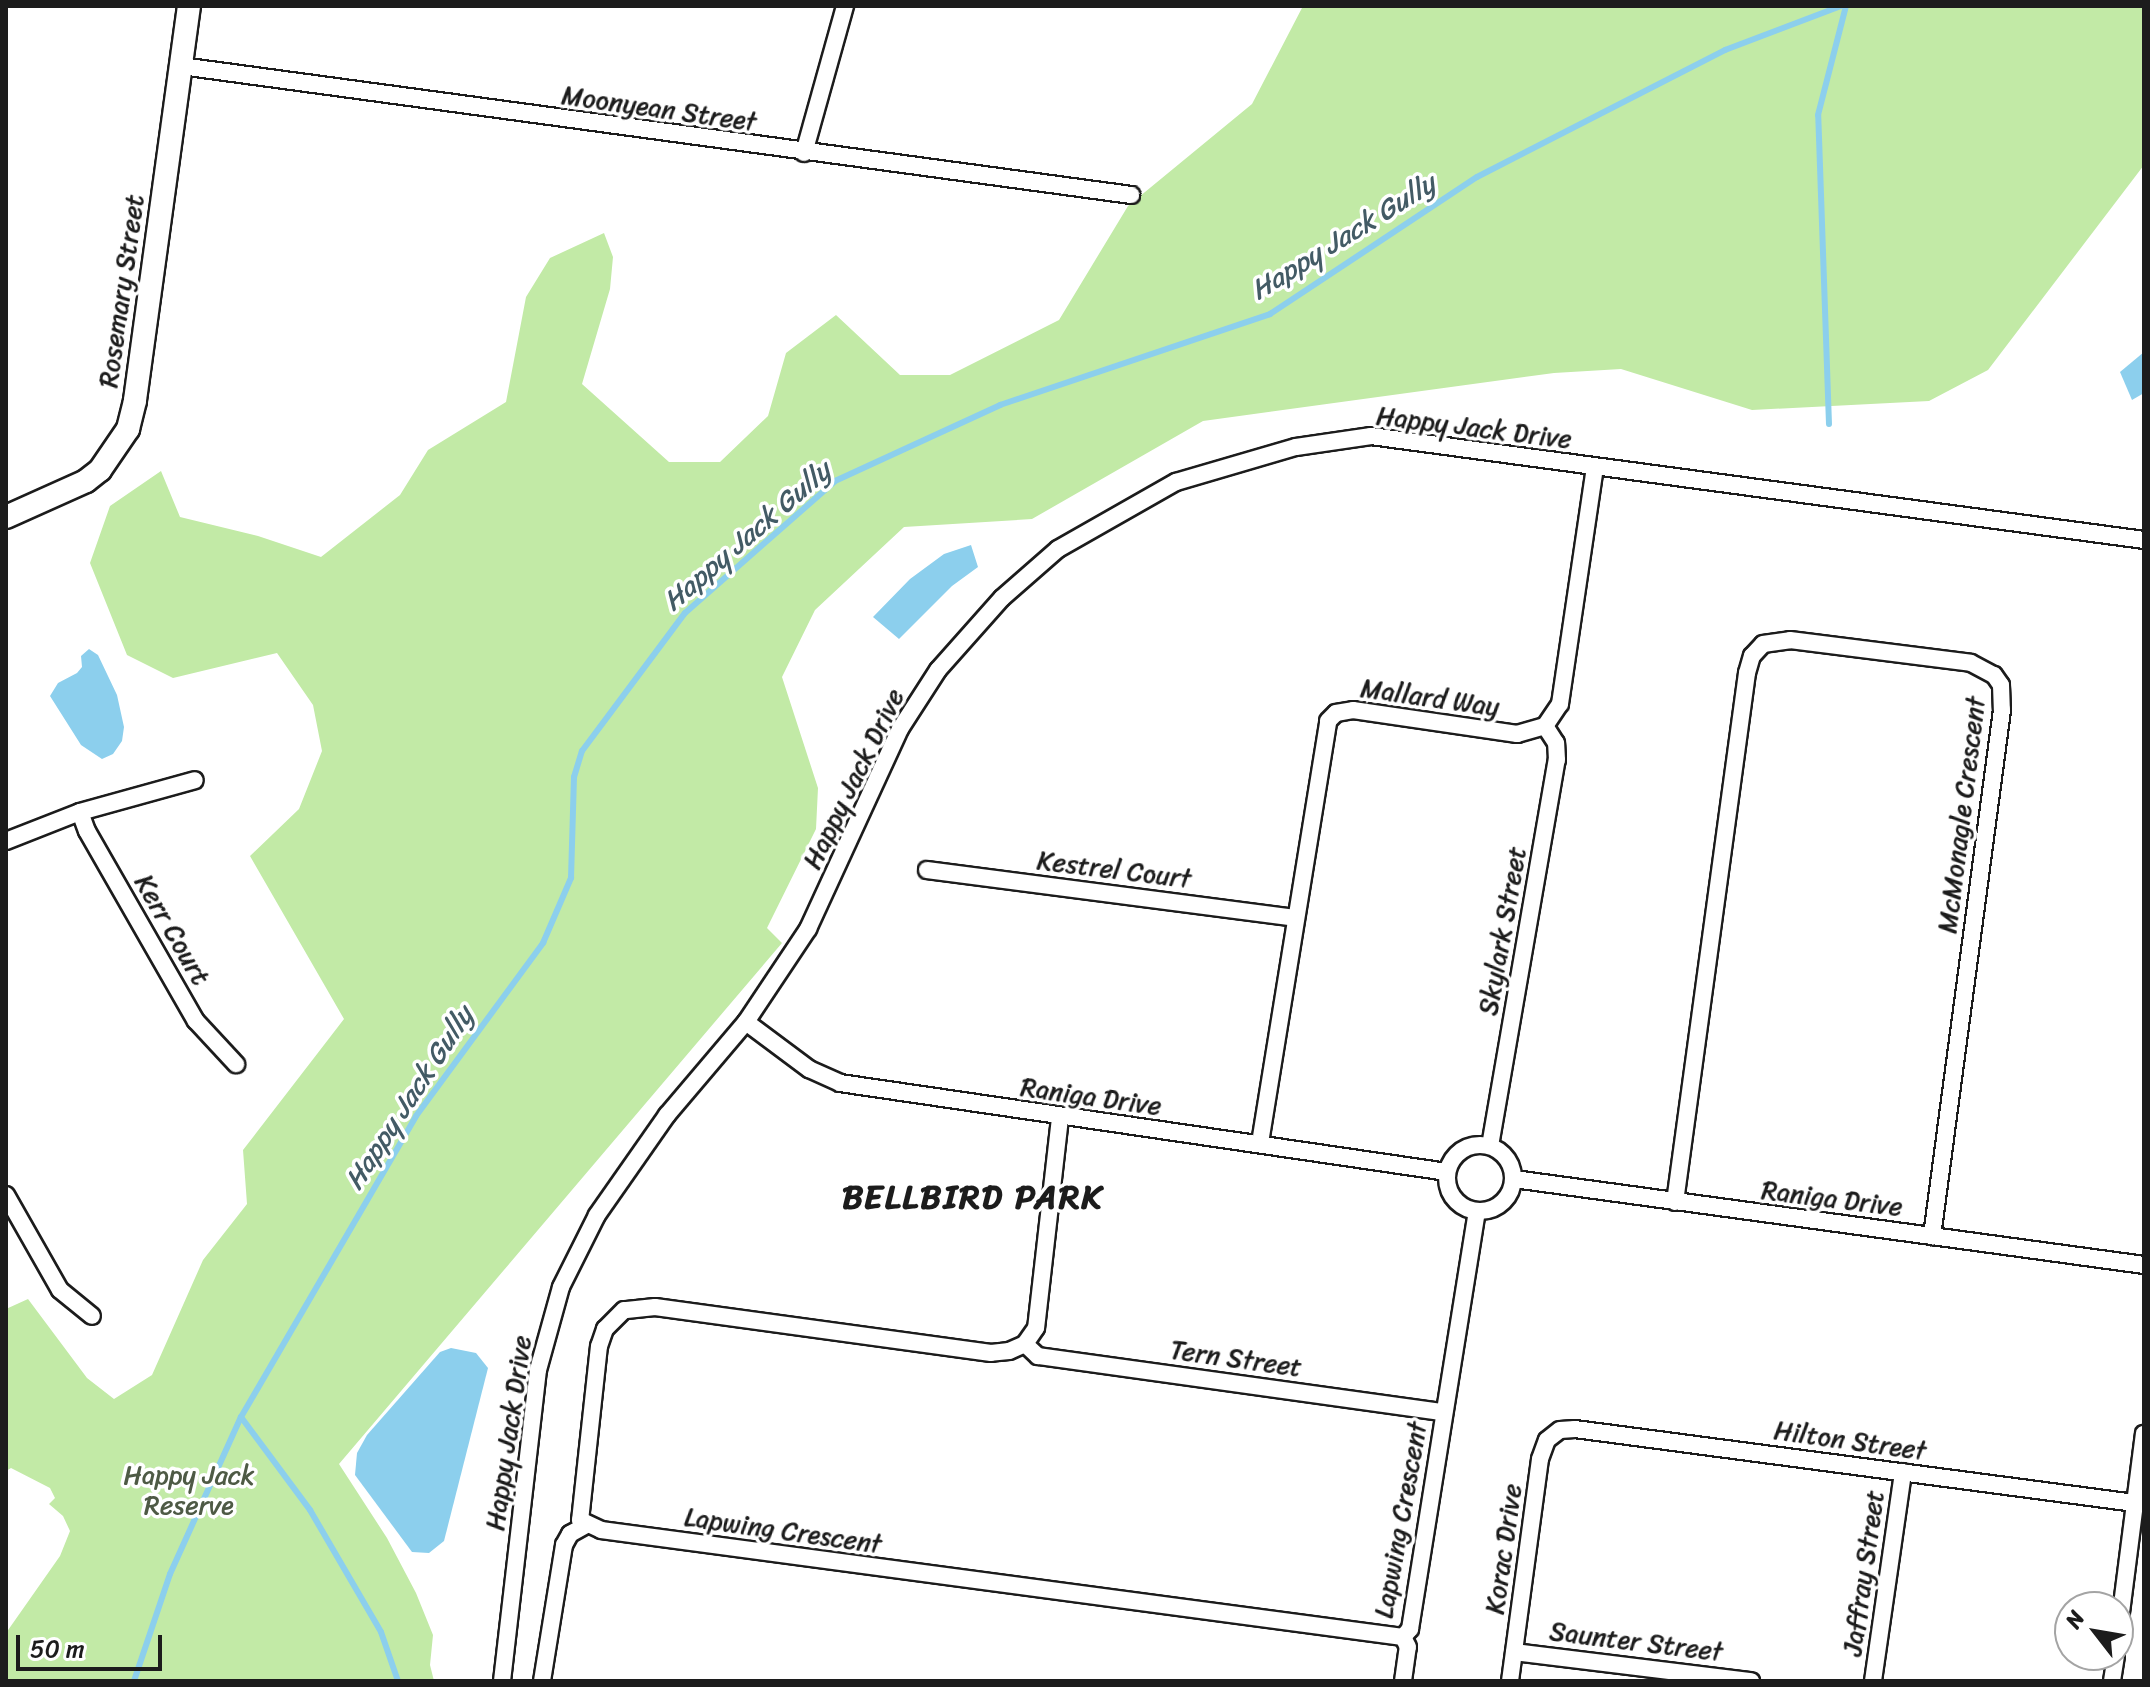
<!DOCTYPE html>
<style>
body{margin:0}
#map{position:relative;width:2150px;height:1687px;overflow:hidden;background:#fff;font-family:Sriracha,sans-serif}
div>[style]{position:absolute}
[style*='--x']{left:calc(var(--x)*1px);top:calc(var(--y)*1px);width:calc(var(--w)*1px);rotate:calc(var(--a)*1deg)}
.green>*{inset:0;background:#c2eaa6}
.water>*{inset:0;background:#8ccfed}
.stream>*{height:6px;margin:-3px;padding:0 3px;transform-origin:3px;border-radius:3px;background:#8ccfed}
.roads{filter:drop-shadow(2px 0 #1c1c1c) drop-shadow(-2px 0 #1c1c1c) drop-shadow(0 2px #1c1c1c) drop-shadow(0 -2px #1c1c1c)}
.street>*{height:16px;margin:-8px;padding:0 8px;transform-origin:8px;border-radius:8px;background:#fff}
.street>.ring{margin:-8px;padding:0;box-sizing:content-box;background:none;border:16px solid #fff;border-radius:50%}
.secondary>*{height:22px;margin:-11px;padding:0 11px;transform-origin:11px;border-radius:11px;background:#fff}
span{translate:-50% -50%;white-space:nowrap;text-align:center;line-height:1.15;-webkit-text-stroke:7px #fff;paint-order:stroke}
.street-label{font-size:26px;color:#1c1c1c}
.park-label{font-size:26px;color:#4e5a45}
.water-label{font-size:28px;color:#435b65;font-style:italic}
.district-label{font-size:34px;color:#1c1c1c;font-weight:700;letter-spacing:2px}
.frame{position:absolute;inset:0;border:8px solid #1c1c1c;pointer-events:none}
.north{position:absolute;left:2054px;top:1591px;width:80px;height:80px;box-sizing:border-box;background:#fff;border:2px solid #a4a4a4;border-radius:50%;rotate:301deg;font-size:22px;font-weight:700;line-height:32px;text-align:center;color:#1c1c1c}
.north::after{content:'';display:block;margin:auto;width:28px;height:36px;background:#1c1c1c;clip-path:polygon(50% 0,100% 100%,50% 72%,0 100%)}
.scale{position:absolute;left:16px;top:1635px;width:146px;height:36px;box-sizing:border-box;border:4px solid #1c1c1c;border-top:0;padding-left:10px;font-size:24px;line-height:28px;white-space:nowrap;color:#1c1c1c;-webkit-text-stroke:6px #fff;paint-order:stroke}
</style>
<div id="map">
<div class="green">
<div style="clip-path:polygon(1303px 6px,2144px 6px,2144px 165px,1988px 370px,1929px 401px,1752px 410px,1621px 369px,1554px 373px,1203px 421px,1032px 519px,904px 527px,815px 610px,782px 677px,818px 788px,816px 829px,767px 928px,782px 943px,339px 1464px,387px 1538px,416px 1593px,433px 1635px,430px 1665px,434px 1681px,6px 1681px,6px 1633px,60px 1556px,70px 1531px,63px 1516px,49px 1504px,55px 1498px,50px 1488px,11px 1468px,6px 1471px,6px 1309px,28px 1299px,87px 1378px,114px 1399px,152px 1375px,203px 1260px,247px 1204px,243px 1150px,344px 1019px,250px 856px,299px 809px,322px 751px,313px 705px,277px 653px,173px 678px,127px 655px,90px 563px,110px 506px,161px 471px,180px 517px,258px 536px,321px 557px,400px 495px,428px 450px,506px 402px,526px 297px,550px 258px,604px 233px,613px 257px,610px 289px,582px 384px,669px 462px,720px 462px,768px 416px,786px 353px,836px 315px,900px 375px,950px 375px,1059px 320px,1128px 206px,1252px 104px)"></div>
</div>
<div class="water">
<div style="clip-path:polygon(2144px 352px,2144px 393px,2132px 400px,2120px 372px)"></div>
<div style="clip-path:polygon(971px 545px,978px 567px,952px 586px,899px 639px,873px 617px,910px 579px,944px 554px)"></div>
<div style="clip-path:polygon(89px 649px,98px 655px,117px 695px,124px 727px,122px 741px,113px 754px,102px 759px,81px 745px,50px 696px,58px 683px,77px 673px,82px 667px,81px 656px)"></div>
<div style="clip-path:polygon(451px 1348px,476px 1353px,488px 1368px,444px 1541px,429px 1553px,412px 1552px,355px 1475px,357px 1453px,367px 1435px,440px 1352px)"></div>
</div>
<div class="stream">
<div style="--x:1829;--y:424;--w:309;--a:-92"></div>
<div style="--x:1818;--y:115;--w:113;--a:-75.6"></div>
<div style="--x:241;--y:1417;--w:116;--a:53.4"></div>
<div style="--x:310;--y:1510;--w:141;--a:59.8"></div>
<div style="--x:381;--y:1632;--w:52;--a:70.9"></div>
<div style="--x:134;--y:1681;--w:113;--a:-71.4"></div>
<div style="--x:170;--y:1574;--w:172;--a:-65.7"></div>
<div style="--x:241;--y:1417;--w:348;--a:-59.8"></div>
<div style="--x:416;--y:1116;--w:215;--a:-53.7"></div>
<div style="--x:543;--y:943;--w:71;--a:-66.7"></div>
<div style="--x:571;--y:878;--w:101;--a:-88.3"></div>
<div style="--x:574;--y:777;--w:27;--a:-73"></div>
<div style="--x:582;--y:751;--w:172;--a:-53.3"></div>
<div style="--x:685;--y:613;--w:200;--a:-41.3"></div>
<div style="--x:835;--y:481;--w:182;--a:-24.7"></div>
<div style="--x:1000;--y:405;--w:285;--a:-18.6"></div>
<div style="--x:1270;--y:314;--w:248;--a:-33.5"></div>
<div style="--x:1477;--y:177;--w:279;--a:-27.1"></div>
<div style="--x:1725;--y:50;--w:124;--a:-20.8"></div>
</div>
<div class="roads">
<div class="street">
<div style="--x:181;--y:66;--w:959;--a:7.73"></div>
<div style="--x:804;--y:153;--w:153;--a:-74.4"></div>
<div style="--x:80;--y:812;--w:20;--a:70"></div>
<div style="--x:87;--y:831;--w:219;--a:60.2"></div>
<div style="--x:196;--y:1021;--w:59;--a:47.1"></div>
<div style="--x:6;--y:841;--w:79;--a:-21.4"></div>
<div style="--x:80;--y:812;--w:119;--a:-15.5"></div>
<div style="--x:927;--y:870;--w:371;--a:7.4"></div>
<div style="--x:746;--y:1022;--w:79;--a:36.7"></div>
<div style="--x:809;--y:1069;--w:34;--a:24"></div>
<div style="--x:840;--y:1083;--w:613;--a:8.34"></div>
<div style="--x:1060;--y:1118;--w:211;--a:96.5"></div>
<div style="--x:1036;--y:1328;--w:19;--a:125"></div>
<div style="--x:1025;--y:1344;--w:17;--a:156"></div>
<div style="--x:1009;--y:1351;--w:18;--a:174"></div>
<div style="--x:991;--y:1353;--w:339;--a:-172.2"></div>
<div style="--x:655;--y:1307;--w:31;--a:174"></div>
<div style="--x:624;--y:1310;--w:27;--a:135"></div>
<div style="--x:605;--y:1329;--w:18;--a:109"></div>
<div style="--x:599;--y:1346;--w:175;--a:96.2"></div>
<div style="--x:580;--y:1520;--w:23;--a:25"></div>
<div style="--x:601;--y:1530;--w:809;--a:7.6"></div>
<div style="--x:1403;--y:1637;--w:11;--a:-49"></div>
<div style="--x:1410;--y:1629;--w:422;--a:-80.9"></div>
<div style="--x:1260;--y:1143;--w:427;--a:-80.8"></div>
<div style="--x:1328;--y:721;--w:11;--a:-45"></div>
<div style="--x:1336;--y:713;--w:17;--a:-10"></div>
<div style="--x:1353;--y:710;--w:166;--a:8.3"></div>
<div style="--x:1517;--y:734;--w:29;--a:-16"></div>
<div style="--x:1545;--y:726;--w:27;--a:-56"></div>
<div style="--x:1560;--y:704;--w:239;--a:-81.6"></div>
<div class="ring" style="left:1447px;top:1145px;width:50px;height:50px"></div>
<div style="--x:1490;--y:1146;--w:392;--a:-80.2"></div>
<div style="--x:1557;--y:760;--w:17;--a:-93"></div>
<div style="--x:1556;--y:743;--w:20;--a:-123"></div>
<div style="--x:1514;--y:1179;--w:636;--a:7.77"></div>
<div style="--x:6;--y:1195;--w:109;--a:60.4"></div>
<div style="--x:60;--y:1290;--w:41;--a:39.1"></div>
<div style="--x:1675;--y:1202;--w:534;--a:-82.25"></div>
<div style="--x:1747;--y:673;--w:18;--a:-74"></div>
<div style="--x:1752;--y:656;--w:16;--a:-47"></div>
<div style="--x:1763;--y:644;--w:27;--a:-8"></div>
<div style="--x:1790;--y:640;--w:182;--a:7.2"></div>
<div style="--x:1971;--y:663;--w:26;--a:28"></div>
<div style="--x:1994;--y:675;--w:12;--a:55"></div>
<div style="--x:2001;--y:685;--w:25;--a:88"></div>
<div style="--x:2002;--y:710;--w:531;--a:97.58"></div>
<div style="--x:1025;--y:1344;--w:18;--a:43"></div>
<div style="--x:1038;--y:1356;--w:410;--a:7.9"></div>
<div style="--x:2118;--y:1636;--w:204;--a:-82.7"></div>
<div style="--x:1514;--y:1652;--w:239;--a:7"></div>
<div style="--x:502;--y:1681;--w:313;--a:-83.4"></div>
<div style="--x:538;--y:1370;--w:86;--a:-74.5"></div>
<div style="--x:561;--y:1287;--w:80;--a:-63.4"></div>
<div style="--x:597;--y:1215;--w:122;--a:-55"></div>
<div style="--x:667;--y:1115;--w:122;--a:-49.7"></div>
<div style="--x:746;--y:1022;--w:112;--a:-56.3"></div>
<div style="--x:808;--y:929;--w:220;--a:-65.3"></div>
<div style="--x:900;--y:729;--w:70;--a:-57.2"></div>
<div style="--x:938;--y:670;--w:96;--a:-48.4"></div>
<div style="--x:1002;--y:598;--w:74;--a:-41.2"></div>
<div style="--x:1058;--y:549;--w:136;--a:-29.6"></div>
<div style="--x:1176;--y:482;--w:125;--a:-16.3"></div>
<div style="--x:1296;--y:447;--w:76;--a:-8.3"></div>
<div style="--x:1371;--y:436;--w:780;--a:7.66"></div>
<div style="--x:542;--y:1681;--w:138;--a:-80.8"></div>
<div style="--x:564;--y:1545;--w:13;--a:-61"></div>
<div style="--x:570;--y:1534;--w:18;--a:-29"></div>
<div style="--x:1403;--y:1681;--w:34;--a:-82"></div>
<div style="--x:1408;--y:1647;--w:11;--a:-117"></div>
<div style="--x:1510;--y:1681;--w:224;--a:-82.3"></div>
<div style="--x:1540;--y:1459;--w:20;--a:-70"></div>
<div style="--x:1547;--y:1440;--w:16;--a:-38"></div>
<div style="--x:1560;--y:1430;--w:15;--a:-4"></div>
<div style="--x:1575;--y:1429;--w:565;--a:7.53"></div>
<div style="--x:1873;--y:1681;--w:211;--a:-81.8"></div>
<div style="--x:2112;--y:1681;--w:26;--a:-81"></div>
</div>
<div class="secondary">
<div style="--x:6;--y:517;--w:88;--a:-24.2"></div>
<div style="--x:86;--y:481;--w:18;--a:-38"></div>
<div style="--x:100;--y:470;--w:50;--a:-55.7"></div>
<div style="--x:128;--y:429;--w:30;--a:-76"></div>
<div style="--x:135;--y:400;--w:398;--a:-82.2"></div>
</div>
</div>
<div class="street-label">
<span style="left:659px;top:109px;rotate:8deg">Moonyean Street</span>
<span style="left:122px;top:291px;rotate:-82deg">Rosemary Street</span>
<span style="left:1474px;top:428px;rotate:7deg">Happy Jack Drive</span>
<span style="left:1430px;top:698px;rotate:8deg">Mallard Way</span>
<span style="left:854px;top:779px;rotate:-64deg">Happy Jack Drive</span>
<span style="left:1962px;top:815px;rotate:-83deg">McMonagle Crescent</span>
<span style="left:1114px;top:870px;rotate:7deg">Kestrel Court</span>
<span style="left:172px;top:930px;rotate:60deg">Kerr Court</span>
<span style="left:1503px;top:931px;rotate:-80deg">Skylark Street</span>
<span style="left:1091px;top:1097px;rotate:8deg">Raniga Drive</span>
<span style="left:1832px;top:1199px;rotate:7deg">Raniga Drive</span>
<span style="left:1236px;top:1359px;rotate:8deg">Tern Street</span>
<span style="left:509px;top:1433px;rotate:-82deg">Happy Jack Drive</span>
<span style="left:1850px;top:1441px;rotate:8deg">Hilton Street</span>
<span style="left:1401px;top:1520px;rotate:-80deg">Lapwing Crescent</span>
<span style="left:783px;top:1531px;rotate:8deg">Lapwing Crescent</span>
<span style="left:1504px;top:1549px;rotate:-82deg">Korac Drive</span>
<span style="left:1864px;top:1573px;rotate:-82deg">Jaffray Street</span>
<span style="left:1636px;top:1642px;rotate:7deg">Saunter Street</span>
</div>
<div class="park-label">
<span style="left:189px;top:1491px">Happy Jack<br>Reserve</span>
</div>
<div class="water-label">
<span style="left:1343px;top:237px;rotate:-32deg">Happy Jack Gully</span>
<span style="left:747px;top:536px;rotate:-41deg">Happy Jack Gully</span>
<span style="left:409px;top:1098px;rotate:-57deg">Happy Jack Gully</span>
</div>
<div class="district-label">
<span style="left:973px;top:1198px">BELLBIRD PARK</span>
</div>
<div class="frame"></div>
<div class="north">N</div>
<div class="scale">50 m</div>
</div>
